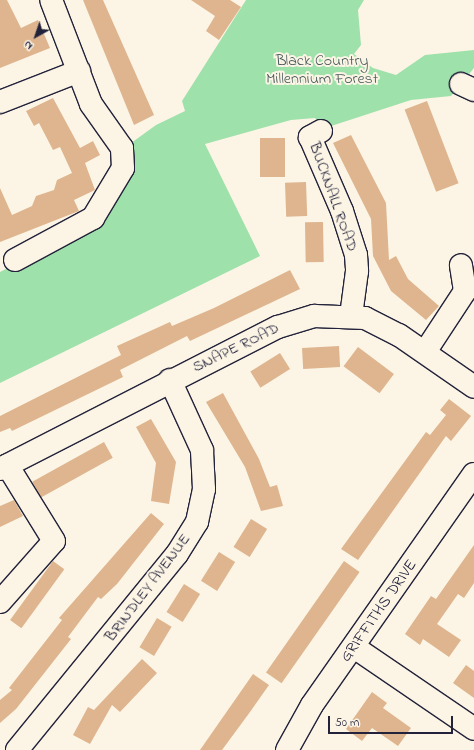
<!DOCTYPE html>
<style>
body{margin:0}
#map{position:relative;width:474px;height:750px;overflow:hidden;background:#fcf5e5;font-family:"Indie Flower",sans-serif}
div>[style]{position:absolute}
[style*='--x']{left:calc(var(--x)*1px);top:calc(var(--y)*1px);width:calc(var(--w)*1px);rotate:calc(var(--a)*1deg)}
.green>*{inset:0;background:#9fe1ab}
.building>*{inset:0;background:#deb58e;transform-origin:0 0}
.roads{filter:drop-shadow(1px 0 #22223b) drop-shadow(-1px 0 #22223b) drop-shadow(0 1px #22223b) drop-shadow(0 -1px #22223b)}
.minor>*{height:22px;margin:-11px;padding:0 11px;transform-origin:11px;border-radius:11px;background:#fcf5e5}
span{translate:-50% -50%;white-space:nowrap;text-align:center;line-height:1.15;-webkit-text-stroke:4px #fcf5e5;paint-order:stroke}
.park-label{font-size:16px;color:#485b5d}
.street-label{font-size:16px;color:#22223b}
.north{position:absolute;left:16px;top:16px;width:40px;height:40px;-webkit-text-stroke:3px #fcf5e5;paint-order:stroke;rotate:220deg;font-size:11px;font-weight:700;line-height:16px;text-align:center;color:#22223b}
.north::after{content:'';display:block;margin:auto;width:14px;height:18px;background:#22223b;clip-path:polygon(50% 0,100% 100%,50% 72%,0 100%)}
.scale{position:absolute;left:328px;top:716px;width:125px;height:18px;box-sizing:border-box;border:2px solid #22223b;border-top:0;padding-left:5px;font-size:12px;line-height:14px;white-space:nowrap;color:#22223b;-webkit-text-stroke:3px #fcf5e5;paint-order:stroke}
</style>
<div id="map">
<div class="green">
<div style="clip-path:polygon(246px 0,364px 0,358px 10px,361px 45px,354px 54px,373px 68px,396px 75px,425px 55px,474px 50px,474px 68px,451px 96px,411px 100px,322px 129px,315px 118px,291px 120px,205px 144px,260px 256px,0 383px,0 272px,101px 219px,127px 146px,156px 125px,185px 111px,182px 101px)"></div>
</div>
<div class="building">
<div style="clip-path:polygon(0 0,7px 0,21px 28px,38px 20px,50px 48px,0 68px)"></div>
<div style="clip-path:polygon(83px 0,103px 0,154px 115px,134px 125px)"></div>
<div style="clip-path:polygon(191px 0,230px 0,241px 7px,219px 40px,206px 31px,215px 16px)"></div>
<div style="clip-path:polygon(53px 98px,80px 148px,93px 141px,100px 155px,85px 163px,95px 190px,74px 200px,79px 211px,0 242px,0 188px,12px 215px,32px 206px,36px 196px,54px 190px,57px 180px,72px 173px,60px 147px,53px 150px,39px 123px,34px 126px,26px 111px)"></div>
<div style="left:427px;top:101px;width:88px;height:24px;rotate:69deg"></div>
<div style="clip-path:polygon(351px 135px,386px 203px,389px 260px,396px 256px,408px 279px,439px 306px,426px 320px,391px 291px,373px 256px,371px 219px,333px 143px)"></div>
<div style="left:260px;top:138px;width:25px;height:39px"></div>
<div style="left:306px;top:182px;width:34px;height:21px;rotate:88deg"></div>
<div style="left:323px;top:222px;width:40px;height:18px;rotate:89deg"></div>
<div style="clip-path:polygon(290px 270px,300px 289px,190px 341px,187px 336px,120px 370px,123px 377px,12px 431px,10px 428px,0 432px,0 416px,121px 355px,117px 346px,170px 322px,172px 326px,214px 308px)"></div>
<div style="left:339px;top:346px;width:21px;height:37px;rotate:87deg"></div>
<div style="left:358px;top:347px;width:45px;height:24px;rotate:37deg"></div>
<div style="left:280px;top:353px;width:19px;height:35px;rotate:58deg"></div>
<div style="clip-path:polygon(223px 393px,259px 459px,270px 487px,277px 485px,283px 506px,261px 511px,245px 467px,206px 402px)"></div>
<div style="clip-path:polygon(449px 399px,471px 416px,451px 441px,446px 436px,358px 560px,341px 549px,426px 432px,430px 435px,446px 415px,440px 410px)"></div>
<div style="clip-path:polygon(151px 419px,176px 462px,169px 504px,151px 501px,156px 463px,136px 427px)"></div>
<div style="left:104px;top:442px;width:18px;height:82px;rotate:61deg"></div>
<div style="clip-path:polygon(14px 500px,23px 516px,0 527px,0 506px)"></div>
<div style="clip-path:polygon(151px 513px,164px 524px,117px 584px,101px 599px,98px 597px,68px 637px,71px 639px,16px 709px,0 723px,0 700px,12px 690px,9px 688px,62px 620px,59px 618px)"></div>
<div style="left:251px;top:519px;width:19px;height:33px;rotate:32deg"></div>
<div style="clip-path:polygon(474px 545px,474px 583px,464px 598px,458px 594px,437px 624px,461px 640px,449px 657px,423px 639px,420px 645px,405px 634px,431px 596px,436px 599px)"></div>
<div style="left:219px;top:552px;width:19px;height:34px;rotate:32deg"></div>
<div style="left:53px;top:561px;width:14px;height:73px;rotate:36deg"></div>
<div style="left:344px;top:561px;width:19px;height:136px;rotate:35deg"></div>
<div style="left:184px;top:584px;width:19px;height:33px;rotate:32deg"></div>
<div style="left:157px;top:618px;width:17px;height:34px;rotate:31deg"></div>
<div style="clip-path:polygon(142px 659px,157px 673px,120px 712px,112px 705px,90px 744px,73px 735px,88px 707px,94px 710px)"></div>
<div style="clip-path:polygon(466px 665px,474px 671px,474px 698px,453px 683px)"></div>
<div style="clip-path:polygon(253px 674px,269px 685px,250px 712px,222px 750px,200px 750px)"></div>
<div style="clip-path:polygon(372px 692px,387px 703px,383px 708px,411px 728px,398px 746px,372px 728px,362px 741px,346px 729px)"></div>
</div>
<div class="roads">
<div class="minor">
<div style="--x:461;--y:84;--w:14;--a:25"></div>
<div style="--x:0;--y:102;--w:85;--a:-21.4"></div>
<div style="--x:321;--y:131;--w:13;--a:151"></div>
<div style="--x:310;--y:137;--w:81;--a:66.6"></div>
<div style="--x:342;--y:211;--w:46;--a:72.3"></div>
<div style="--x:356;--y:255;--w:16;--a:86"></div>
<div style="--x:357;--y:271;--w:45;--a:97.6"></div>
<div style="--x:15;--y:260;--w:89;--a:-28.3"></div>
<div style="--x:93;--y:218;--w:58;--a:-59"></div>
<div style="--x:123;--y:168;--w:20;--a:-93"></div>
<div style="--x:122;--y:148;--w:54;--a:-125.2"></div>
<div style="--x:91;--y:104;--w:111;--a:-111"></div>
<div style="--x:425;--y:352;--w:73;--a:-56.7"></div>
<div style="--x:465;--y:291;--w:26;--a:-99"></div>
<div style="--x:0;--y:469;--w:312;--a:-27.1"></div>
<div style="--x:278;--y:327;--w:38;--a:-17"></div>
<div style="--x:314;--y:316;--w:51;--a:2.2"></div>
<div style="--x:365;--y:318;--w:38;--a:27"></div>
<div style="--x:399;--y:335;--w:91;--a:34.7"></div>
<div style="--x:0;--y:602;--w:81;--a:-48.5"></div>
<div style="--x:54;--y:541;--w:89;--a:-121.7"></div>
<div style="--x:354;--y:647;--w:145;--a:34.3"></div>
<div style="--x:17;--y:750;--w:253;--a:-50.8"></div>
<div style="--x:177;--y:554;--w:38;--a:-58"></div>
<div style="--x:197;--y:522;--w:34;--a:-78"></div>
<div style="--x:204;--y:489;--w:39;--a:-93"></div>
<div style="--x:202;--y:450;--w:77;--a:-114.6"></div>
<div style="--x:287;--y:750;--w:51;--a:-60.9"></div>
<div style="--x:312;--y:705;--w:282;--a:-55"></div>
</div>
</div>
<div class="park-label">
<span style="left:322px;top:70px">Black Country<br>Millennium Forest</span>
</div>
<div class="street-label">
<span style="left:333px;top:197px;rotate:70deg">BUCKNALL ROAD</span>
<span style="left:236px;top:348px;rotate:-26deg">SNAPE ROAD</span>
<span style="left:148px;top:588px;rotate:-53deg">BRINDLEY AVENUE</span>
<span style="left:379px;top:611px;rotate:-55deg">GRIFFITHS DRIVE</span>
</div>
<div class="north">N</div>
<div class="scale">50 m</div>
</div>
